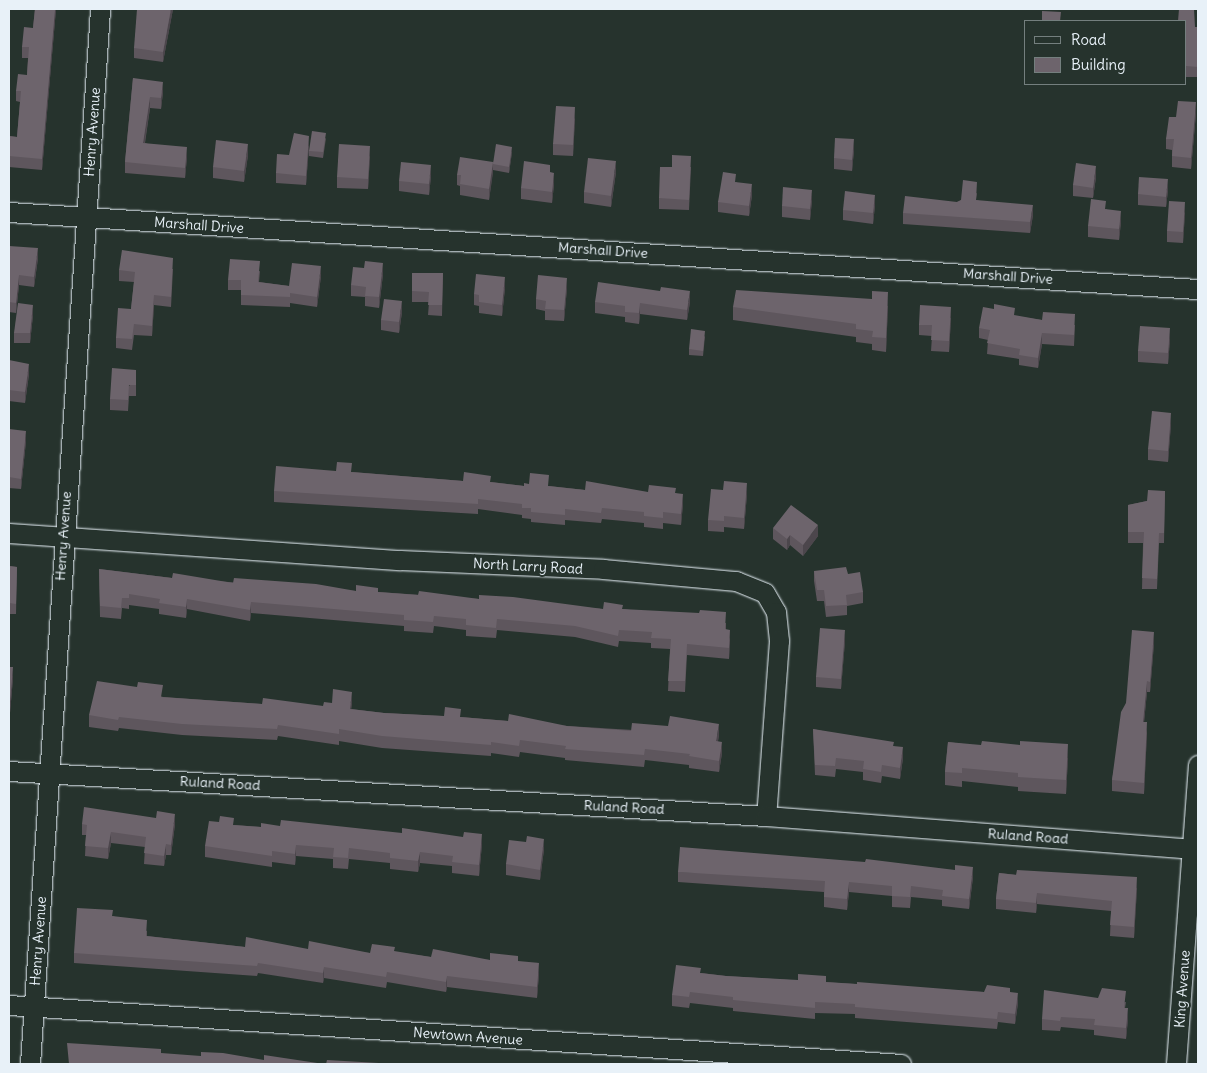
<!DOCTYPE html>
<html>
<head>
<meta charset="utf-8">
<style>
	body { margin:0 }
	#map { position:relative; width:1207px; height:1073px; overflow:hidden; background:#26332d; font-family:Delius,sans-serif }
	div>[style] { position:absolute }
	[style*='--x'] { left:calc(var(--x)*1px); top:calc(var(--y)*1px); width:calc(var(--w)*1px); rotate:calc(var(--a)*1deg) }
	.roads { filter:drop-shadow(0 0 1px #e8f1f8) drop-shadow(0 0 1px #e8f1f8) }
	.minor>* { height:19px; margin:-9.5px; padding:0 9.5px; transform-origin:9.5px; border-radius:9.5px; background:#26332d }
	.wall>* { inset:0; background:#5e565d }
	.shaded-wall>* { inset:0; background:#4c464c }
	.building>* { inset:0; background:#6d646c }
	span { translate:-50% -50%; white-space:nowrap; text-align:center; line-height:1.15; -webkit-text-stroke:4px #26332d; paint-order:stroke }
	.street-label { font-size:14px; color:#e8f1f8 }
	.frame { position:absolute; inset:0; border:10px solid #e8f1f8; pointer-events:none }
	.legend { position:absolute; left:1024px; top:20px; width:162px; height:65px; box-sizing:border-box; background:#26332d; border:1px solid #747f7e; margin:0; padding:6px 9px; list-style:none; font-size:15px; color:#e8f1f8 }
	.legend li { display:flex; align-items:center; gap:10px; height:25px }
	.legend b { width:25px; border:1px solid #747f7e }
</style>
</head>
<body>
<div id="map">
	<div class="roads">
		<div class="minor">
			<i style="--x:9;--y:212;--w:1191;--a:3.71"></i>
			<i style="--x:9;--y:533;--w:392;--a:4"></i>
			<i style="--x:400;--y:560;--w:203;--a:2.5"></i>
			<i style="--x:603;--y:569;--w:134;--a:5.2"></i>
			<i style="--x:736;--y:581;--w:31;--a:22"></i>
			<i style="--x:765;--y:593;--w:22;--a:60"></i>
			<i style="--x:776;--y:612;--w:29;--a:84"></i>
			<i style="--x:779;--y:641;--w:175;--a:94.2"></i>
			<i style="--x:9;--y:771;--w:758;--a:3.4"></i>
			<i style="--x:766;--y:816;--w:433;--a:4.4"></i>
			<i style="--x:9;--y:1005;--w:894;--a:3.78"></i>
			<i style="--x:30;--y:1064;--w:1057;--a:-86.2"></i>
			<i style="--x:1176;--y:1064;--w:300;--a:-85.8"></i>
		</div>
	</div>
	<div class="wall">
		<i style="clip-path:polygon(35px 9px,56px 9px,42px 170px,9px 167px,9px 136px,17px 137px,20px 102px,16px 101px,16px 91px,27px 75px,28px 58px,22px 58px,22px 47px,33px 28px)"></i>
		<i style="clip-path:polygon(173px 9px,163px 62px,134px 58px,134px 48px)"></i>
		<i style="clip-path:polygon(1186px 21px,1195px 27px,1198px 27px,1198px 77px,1186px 77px)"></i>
		<i style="clip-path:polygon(133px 78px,163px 92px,161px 109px,150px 108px,145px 143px,187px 157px,185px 178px,125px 173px,125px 162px)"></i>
		<i style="clip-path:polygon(1196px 113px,1191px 169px,1172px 167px,1172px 150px,1166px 149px,1166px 139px,1176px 117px)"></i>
		<i style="clip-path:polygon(575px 118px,573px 156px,553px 155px,553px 144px)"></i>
		<i style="clip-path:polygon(326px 138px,323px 158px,309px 156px,309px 151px)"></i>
		<i style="clip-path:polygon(309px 146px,306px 185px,276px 183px,276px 173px,289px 155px)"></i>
		<i style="clip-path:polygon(854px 150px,852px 171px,834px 169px,834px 158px)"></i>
		<i style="clip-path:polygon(512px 152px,509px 173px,493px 170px,489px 200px,460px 195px,460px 186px,457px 185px,457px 175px,493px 162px)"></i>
		<i style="clip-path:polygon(248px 155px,244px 182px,213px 178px,213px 167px)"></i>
		<i style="clip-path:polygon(370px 156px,368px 189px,337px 188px,337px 177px)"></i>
		<i style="clip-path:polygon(672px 167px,691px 167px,689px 210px,659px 209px,659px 198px)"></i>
		<i style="clip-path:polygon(616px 172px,611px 207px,584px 203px,584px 192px)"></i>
		<i style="clip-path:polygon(550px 173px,554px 184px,552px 203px,521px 199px,521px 188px)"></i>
		<i style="clip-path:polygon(431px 176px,429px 195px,399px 191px,399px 181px)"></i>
		<i style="clip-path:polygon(1096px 177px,1093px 198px,1073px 196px,1073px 185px)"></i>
		<i style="clip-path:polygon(736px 182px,752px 195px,749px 216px,718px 212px,718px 202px)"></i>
		<i style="clip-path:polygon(1168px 190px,1166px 207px,1138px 205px,1138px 194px)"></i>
		<i style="clip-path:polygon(977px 193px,976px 200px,1033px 215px,1030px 233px,903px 224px,903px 213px,957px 202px)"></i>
		<i style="clip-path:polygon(812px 200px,810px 220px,782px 217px,782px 206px)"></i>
		<i style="clip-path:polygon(875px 205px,873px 224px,843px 220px,843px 210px)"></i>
		<i style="clip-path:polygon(1106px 209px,1121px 222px,1119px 240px,1088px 237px,1088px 226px)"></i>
		<i style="clip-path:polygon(1185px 212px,1183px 243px,1167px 242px,1167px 231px)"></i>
		<i style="clip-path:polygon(9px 246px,38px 258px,34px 287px,19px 285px,16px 313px,9px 312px)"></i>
		<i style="clip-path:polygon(173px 269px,171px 307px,154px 305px,152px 336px,134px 335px,132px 350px,116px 348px,116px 338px,131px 309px,134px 282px,119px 281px,119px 270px)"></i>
		<i style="clip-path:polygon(260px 271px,259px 282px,289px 286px,321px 276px,317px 307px,290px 303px,290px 307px,241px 305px,241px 290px,228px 290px,228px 280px)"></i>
		<i style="clip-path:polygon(412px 273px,443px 273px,442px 316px,428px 315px,429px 302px,412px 302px)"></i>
		<i style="clip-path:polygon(383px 274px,379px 308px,365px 306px,365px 297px,351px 296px,351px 285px)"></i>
		<i style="clip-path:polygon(505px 288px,502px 316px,479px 313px,479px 306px,474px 305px,474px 294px)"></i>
		<i style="clip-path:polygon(567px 288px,564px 321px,545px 320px,545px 311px,536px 309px,536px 299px)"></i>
		<i style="clip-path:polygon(595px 302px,690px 302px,687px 320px,640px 314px,639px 324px,625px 322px,625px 317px,595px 313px)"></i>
		<i style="clip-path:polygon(888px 306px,886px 352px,872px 350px,872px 344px,856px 342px,856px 337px,733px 320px,733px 307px)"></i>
		<i style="clip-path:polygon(402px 312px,399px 333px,381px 330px,381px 320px)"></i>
		<i style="clip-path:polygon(33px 315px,30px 343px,14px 343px,14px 333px)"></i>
		<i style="clip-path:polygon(1015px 316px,1042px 320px,1075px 325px,1074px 346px,1042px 344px,1038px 368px,1019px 365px,1019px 359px,987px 354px,988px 340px,979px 338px,979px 328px)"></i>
		<i style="clip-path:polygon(951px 318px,949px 352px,931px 351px,932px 336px,919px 335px,919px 325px)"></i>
		<i style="clip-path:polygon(705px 336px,703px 356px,689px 355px,689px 349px)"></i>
		<i style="clip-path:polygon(1170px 339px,1168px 364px,1138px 362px,1138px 351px)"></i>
		<i style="clip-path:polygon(9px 360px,29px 374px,25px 403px,9px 401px)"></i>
		<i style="clip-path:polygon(136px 381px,136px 396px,129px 396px,128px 411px,110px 410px,110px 399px)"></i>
		<i style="clip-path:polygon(1171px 424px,1168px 462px,1148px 460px,1148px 449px)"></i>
		<i style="clip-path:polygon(9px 429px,26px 441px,21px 489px,9px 488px)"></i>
		<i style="clip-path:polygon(352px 472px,463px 481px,491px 482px,524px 486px,549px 486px,585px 490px,676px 493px,683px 504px,681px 525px,663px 523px,663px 529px,644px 527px,644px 523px,602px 519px,601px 523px,565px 520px,565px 525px,531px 522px,531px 519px,522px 518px,522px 515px,478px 509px,478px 514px,274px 502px,274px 491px)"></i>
		<i style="clip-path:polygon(1165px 491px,1164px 543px,1159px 543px,1157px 589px,1142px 589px,1143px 543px,1128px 543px,1128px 505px,1147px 501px)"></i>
		<i style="clip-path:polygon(747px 494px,744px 529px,724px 527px,724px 532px,708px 531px,708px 520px)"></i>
		<i style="clip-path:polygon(773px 528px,818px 536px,803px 556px,790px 545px,787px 550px,773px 539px)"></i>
		<i style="clip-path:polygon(9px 566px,17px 567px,16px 614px,9px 614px)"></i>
		<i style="clip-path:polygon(99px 569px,172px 578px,356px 591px,378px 592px,479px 599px,603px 609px,623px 609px,726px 623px,726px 629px,730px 640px,729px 659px,687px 655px,685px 692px,668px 691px,670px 649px,651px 648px,651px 643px,619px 641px,618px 647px,575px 637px,497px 630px,496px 638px,466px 636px,466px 630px,434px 626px,433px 633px,404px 631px,404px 626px,251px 613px,250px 621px,187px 609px,186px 618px,159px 614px,159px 609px,129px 605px,129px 609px,122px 608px,121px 619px,100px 617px)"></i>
		<i style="clip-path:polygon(814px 571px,848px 574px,863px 592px,863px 603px,847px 606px,847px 615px,826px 617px,824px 601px,817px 601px,814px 581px)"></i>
		<i style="clip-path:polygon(845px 641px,841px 689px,816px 687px,816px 677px)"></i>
		<i style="clip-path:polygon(1154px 643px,1150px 692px,1147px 692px,1144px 722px,1147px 733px,1144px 794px,1112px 791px,1112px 780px,1126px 703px)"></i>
		<i style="clip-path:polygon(9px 667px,13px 678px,10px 713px,9px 713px)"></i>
		<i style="clip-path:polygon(137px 687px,163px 697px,262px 704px,323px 706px,332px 703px,352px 703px,351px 709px,384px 713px,461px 717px,567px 726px,719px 735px,718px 741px,722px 753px,719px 772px,689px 768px,689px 765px,645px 760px,644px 767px,565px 760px,565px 758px,520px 752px,519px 757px,491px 753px,491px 756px,382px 748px,339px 741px,339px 745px,278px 736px,277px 740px,182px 735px,119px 728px,118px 731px,89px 727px,89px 715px)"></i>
		<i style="clip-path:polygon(813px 729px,894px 746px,903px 758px,900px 779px,882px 776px,881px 783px,863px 780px,863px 772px,836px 769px,835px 777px,815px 775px)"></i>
		<i style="clip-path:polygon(948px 742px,1068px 758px,1066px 794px,1018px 791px,1018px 787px,962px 781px,962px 787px,945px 785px,945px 772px)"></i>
		<i style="clip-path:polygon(82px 824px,175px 824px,171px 855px,166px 855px,164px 866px,144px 864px,145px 847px,111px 843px,108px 859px,85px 856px,86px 835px,82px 835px)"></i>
		<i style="clip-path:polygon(234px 825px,261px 827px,280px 826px,482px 844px,479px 876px,452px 873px,452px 866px,420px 863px,418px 872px,390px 869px,390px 863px,349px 859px,348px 869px,333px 868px,333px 859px,296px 856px,295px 865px,272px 862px,272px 867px,205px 857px,205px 846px)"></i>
		<i style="clip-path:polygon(526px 842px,544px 849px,540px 880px,506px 875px,506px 864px)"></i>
		<i style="clip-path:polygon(678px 872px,973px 877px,969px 909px,942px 906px,942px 900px,911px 897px,910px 908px,892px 907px,892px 896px,849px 892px,847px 910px,824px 907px,824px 892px,678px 882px)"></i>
		<i style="clip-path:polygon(999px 873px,1137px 888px,1134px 938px,1110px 936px,1111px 911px,1037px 904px,1036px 913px,996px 909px,996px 899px)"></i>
		<i style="clip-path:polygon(113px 916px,147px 931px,147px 936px,245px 947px,308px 949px,370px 953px,395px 952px,431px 957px,490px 960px,518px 961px,539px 974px,537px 998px,447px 987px,446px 992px,387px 982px,386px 988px,324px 978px,323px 983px,258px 973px,257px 976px,74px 963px,74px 953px)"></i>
		<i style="clip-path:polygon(701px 973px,726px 976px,984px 992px,1010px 992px,1018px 1003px,1015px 1024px,998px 1022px,997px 1029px,855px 1018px,855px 1014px,815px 1013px,815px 1019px,733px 1011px,733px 1008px,690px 1003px,689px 1008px,672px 1006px,672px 995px)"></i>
		<i style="clip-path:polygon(1126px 1002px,1125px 1008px,1128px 1019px,1126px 1039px,1094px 1035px,1094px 1030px,1061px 1027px,1060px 1031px,1042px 1030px,1042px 1019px)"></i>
	</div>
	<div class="shaded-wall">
		<i style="clip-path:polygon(55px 9px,56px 9px,42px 170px,42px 159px)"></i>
		<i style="clip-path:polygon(171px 9px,173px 9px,163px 62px,163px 52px)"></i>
		<i style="clip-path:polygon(163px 82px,163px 92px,161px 109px,161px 98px)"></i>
		<i style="clip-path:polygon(150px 97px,150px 108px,143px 153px,143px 143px)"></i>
		<i style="clip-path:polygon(1196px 102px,1196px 113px,1191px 169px,1191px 158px)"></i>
		<i style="clip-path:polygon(575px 107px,575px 118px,573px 156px,573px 145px)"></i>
		<i style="clip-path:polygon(309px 136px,309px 146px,306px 185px,306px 176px)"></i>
		<i style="clip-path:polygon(854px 139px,854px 150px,852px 171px,852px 160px)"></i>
		<i style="clip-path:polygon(248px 144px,248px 155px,244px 182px,244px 171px)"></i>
		<i style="clip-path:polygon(370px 146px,370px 156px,368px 189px,368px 179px)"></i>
		<i style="clip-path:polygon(187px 147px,187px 157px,185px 178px,185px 168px)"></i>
		<i style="clip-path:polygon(512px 147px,512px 152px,509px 173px,509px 167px)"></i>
		<i style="clip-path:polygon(616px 161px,616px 172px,611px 207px,611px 196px)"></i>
		<i style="clip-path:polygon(493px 162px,493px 173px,489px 200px,489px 189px)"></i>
		<i style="clip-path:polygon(431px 165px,431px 176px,429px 195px,429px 184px)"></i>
		<i style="clip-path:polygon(1096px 166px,1096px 177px,1093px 198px,1093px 188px)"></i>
		<i style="clip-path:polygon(554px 173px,554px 184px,552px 203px,552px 192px)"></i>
		<i style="clip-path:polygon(1168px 179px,1168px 190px,1166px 207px,1166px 197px)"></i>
		<i style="clip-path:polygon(752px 184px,752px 195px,749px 216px,749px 206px)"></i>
		<i style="clip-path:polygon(812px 190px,812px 200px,810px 220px,810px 209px)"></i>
		<i style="clip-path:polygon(875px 195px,875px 205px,873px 224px,873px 213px)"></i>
		<i style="clip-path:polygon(1185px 202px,1185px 212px,1183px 243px,1183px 232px)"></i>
		<i style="clip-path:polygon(1033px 205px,1033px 215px,1030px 233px,1030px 222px)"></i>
		<i style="clip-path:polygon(1121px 211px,1121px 222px,1119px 240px,1119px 229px)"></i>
		<i style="clip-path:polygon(38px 248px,38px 258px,34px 287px,34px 277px)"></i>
		<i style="clip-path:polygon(383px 263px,383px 274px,379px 308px,379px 297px)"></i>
		<i style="clip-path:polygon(321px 266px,321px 276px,317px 307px,317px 297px)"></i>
		<i style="clip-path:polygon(19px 275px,19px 285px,16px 313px,16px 303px)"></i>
		<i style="clip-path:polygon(505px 277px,505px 288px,502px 316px,502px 305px)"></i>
		<i style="clip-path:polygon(567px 278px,567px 288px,564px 321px,564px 310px)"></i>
		<i style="clip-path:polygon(690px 291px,690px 302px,687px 320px,687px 310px)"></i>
		<i style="clip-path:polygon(888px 292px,888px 306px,886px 352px,886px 338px)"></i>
		<i style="clip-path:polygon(154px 295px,154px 305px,152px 336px,152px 326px)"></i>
		<i style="clip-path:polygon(402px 301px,402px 312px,399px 333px,399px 322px)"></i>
		<i style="clip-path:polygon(640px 303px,640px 314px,639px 324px,639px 313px)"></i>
		<i style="clip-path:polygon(33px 305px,33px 315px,30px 343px,30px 333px)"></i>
		<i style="clip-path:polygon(951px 307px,951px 318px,949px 352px,949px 341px)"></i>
		<i style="clip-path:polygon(1170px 328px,1170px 339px,1168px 364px,1168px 353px)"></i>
		<i style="clip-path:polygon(1042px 333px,1042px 344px,1038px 368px,1038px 358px)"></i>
		<i style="clip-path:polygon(29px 364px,29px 374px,25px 403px,25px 392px)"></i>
		<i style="clip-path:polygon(1171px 413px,1171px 424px,1168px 462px,1168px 451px)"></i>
		<i style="clip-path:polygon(26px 431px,26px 441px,21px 489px,21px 479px)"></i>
		<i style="clip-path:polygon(747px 483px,747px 494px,744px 529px,744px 518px)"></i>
		<i style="clip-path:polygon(683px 494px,683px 504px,681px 525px,681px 514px)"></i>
		<i style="clip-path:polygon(818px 525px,818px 536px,803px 556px,803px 545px)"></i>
		<i style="clip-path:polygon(790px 535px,790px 545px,787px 550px,787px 539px)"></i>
		<i style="clip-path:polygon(187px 599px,187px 609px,186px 618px,186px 607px)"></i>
		<i style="clip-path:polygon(251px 602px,251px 613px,250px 621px,250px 610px)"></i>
		<i style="clip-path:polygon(730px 630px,730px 640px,729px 659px,729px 648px)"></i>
		<i style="clip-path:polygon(845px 630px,845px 641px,841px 689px,841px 679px)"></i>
		<i style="clip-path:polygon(1154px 632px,1154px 643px,1150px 692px,1150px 682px)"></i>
		<i style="clip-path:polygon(13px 667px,13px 678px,10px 713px,10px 702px)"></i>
		<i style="clip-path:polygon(1147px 681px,1147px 692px,1143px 732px,1143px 722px)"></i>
		<i style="clip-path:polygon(352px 692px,352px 703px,350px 720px,350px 709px)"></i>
		<i style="clip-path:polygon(1147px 722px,1147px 733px,1144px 794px,1144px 783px)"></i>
		<i style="clip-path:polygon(719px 724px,719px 735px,716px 753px,716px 741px)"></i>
		<i style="clip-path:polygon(722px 742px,722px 753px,719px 772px,719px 761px)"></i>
		<i style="clip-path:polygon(1068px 744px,1068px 758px,1066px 794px,1066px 780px)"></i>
		<i style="clip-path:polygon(903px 747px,903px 758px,900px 779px,900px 768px)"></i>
		<i style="clip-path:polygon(175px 814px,175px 824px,171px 855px,171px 845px)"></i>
		<i style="clip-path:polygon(111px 832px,111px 843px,108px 859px,108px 848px)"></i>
		<i style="clip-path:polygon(482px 834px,482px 844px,479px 876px,479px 865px)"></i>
		<i style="clip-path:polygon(544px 839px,544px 849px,540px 880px,540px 870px)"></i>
		<i style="clip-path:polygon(166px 844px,166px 855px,164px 866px,164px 856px)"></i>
		<i style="clip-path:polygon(296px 845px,296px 856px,295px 865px,295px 854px)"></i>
		<i style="clip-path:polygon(420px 852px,420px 863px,418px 872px,418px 861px)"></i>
		<i style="clip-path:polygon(973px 867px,973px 877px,969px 909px,969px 899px)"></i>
		<i style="clip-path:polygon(1137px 877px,1137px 888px,1134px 938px,1134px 927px)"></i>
		<i style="clip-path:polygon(849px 882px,849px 892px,847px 910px,847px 899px)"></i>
		<i style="clip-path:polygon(1037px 893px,1037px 904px,1036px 913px,1036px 903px)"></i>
		<i style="clip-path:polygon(539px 963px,539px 974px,537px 998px,537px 987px)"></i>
		<i style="clip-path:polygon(324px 967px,324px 978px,323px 983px,323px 973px)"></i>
		<i style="clip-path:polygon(447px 976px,447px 987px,446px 992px,446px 982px)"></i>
		<i style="clip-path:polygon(1018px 993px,1018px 1003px,1015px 1024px,1015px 1014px)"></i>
		<i style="clip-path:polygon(1128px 1008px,1128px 1019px,1126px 1039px,1126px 1028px)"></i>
	</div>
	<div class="building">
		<i style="clip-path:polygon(35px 9px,55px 9px,42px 159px,9px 156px,9px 136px,17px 137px,21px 91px,16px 91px,18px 74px,27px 75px,29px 47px,22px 47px,24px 27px,33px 28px)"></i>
		<i style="clip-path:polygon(137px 9px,171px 9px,163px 52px,134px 48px)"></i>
		<i style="clip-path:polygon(1179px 9px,1194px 9px,1195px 27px,1198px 27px,1198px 67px,1186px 66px,1186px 21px,1178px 21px)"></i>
		<i style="clip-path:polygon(1042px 11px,1061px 12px,1060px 21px,1042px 21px)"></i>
		<i style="clip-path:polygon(133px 78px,163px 82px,161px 98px,150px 97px,143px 143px,187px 147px,185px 168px,125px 162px)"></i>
		<i style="clip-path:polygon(1178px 101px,1196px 102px,1191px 158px,1172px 156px,1174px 139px,1166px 139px,1169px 117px,1176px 117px)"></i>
		<i style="clip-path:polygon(556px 106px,575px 107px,573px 145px,553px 144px)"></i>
		<i style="clip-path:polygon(312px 131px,326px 133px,323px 152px,309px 151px)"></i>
		<i style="clip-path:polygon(294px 133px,309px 136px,306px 176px,276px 173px,277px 154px,289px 155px)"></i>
		<i style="clip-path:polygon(835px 138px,854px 139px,852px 160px,834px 158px)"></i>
		<i style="clip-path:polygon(216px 140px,248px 144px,244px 171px,213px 167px)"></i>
		<i style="clip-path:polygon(339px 144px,370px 146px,368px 179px,337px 177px)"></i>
		<i style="clip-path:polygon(496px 144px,512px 147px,509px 167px,493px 164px)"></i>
		<i style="clip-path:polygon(672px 155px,691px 156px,689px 200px,659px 198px,660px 167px,672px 167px)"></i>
		<i style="clip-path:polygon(460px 157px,493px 162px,489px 189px,460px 184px,461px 175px,457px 175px)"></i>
		<i style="clip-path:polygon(588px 158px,616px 161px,611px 196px,584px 192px)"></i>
		<i style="clip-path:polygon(524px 161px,550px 165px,550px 172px,554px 173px,552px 192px,521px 188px)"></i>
		<i style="clip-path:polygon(401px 162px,431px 165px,429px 184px,399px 181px)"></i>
		<i style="clip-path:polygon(1076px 163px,1096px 166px,1093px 188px,1073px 185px)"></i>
		<i style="clip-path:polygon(723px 172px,736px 174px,735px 182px,752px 184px,749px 206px,718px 202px)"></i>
		<i style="clip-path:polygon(1139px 177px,1168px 179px,1166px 197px,1138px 194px)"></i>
		<i style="clip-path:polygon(963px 180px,977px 182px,976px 200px,1033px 205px,1030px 222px,903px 213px,905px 196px,957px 202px,961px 200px)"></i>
		<i style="clip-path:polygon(783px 187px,812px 190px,810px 209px,782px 206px)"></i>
		<i style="clip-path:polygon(845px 191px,875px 195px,873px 213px,843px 210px)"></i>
		<i style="clip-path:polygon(1091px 199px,1106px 201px,1105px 209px,1121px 211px,1119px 229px,1088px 226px)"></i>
		<i style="clip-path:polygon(1169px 201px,1185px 202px,1183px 232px,1167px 231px)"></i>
		<i style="clip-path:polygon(9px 246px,38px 248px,34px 277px,19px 275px,16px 303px,9px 302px)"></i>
		<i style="clip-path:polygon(122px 250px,173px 258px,171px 297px,154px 295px,152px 326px,134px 324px,132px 339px,116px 338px,118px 308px,131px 309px,135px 272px,119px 270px)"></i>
		<i style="clip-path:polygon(230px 259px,260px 261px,258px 282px,289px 286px,292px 263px,321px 266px,317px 297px,290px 293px,290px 297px,241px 295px,241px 280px,228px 280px)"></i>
		<i style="clip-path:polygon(365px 261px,383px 263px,379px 297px,365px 296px,366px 287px,351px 285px,353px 267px,364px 268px)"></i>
		<i style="clip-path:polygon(412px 273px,443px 273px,442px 305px,428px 305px,429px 292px,412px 291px)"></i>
		<i style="clip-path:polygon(476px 274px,505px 277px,502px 305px,479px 302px,479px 295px,474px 294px)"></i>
		<i style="clip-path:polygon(538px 275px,567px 278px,564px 310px,545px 309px,546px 301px,536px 299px)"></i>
		<i style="clip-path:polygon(598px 282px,660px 291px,661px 287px,690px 291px,687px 310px,640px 303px,639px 313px,625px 312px,625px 306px,595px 302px)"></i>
		<i style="clip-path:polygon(736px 290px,872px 299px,872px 291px,888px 292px,886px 338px,872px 337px,873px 331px,856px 329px,856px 324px,733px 307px)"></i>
		<i style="clip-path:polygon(384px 299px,402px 301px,399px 322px,381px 320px)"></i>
		<i style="clip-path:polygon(18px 303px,33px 305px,30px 333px,14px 333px)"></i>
		<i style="clip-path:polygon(994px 304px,1015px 308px,1014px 315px,1042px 320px,1043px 312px,1075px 314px,1074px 335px,1042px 333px,1038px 358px,1019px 355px,1020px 349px,987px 343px,990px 330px,979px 328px,983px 307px,994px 309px)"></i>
		<i style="clip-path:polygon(920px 305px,951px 307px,949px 341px,931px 340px,932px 325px,919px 325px)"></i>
		<i style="clip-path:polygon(1140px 326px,1170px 328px,1168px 353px,1138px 351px)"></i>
		<i style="clip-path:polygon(691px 329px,705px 331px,703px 351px,689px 349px)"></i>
		<i style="clip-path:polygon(9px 360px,29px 364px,25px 392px,9px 390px)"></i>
		<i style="clip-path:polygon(112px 368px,136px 370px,136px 385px,129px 385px,128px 400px,110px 399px)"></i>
		<i style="clip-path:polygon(1152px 411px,1171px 413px,1168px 451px,1148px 449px)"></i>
		<i style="clip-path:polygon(9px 429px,26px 431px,21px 479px,9px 477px)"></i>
		<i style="clip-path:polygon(337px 462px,352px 463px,351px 472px,463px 481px,464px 472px,491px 476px,490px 482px,524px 486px,524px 483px,529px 484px,530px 473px,549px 475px,548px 486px,585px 490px,586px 481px,648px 492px,649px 485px,676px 488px,675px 493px,683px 494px,681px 514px,663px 512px,663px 518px,644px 516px,644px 512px,602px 508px,601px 513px,565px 509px,565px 515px,531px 512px,531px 508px,522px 508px,522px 504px,478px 499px,478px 504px,274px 491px,276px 466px,336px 471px)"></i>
		<i style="clip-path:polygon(724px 481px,747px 483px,744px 518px,724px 516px,724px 521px,708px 520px,711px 489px,723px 490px)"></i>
		<i style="clip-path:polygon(1148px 490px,1165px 491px,1164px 533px,1159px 533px,1157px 579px,1142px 578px,1144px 532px,1128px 532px,1128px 505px,1147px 501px)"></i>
		<i style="clip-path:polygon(791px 505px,818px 525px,803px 545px,790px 535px,787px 539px,773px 528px)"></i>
		<i style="clip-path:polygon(9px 566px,17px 567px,16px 604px,9px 603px)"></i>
		<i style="clip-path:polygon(846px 567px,848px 574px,860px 572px,863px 592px,846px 595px,847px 605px,826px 606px,824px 590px,817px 590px,814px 571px)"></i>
		<i style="clip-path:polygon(99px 569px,172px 578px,173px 573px,233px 583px,234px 578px,316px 584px,356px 591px,356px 585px,378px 588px,378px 592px,418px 595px,419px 591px,479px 599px,479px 595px,513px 597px,603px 609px,604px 602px,623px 605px,622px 609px,699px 613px,700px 610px,726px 612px,725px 629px,730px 630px,729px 648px,687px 644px,685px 681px,668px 681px,671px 639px,651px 638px,652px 632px,619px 630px,618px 636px,575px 626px,497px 619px,496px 628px,466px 625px,466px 619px,434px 616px,433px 622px,404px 620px,404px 615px,251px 602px,250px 610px,187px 599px,186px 607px,159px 603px,160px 599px,129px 594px,129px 598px,122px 598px,121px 608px,100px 606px)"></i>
		<i style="clip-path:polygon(820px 628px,845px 630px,841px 679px,816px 677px)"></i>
		<i style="clip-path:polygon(1132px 630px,1154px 632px,1150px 682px,1147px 681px,1143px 722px,1147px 722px,1144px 783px,1112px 780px,1121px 712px,1126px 703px)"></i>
		<i style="clip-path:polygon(9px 667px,13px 667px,10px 702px,9px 702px)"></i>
		<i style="clip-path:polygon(97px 681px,137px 687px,138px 682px,163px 685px,161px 697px,262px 704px,263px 698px,323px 706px,324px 702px,332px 703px,333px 689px,352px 692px,350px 709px,384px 713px,444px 716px,445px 707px,461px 709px,460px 717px,508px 721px,509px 714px,567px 726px,631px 731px,632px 723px,668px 726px,670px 716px,719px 724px,716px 741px,722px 742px,719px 761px,689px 756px,690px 754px,645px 749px,644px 755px,565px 749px,566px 746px,520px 740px,519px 746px,491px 742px,491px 745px,382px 736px,339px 729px,339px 734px,278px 725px,277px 729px,182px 724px,119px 717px,118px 720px,89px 715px)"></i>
		<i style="clip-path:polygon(813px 729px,894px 742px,893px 746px,903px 747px,900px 768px,882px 765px,881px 772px,863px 769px,864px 761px,836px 758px,835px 766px,815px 765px)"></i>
		<i style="clip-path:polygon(982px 741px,1020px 745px,1020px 741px,1068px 744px,1066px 780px,1018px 777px,1018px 773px,962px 768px,962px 773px,945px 772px,948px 742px,981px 745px)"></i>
		<i style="clip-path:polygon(84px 807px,156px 818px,157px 811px,175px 814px,171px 845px,166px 844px,164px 856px,144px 853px,146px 837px,111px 832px,108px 848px,85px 846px,87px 825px,82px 824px)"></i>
		<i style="clip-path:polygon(220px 816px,234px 818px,233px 825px,261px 827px,261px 823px,280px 826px,281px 820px,402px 833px,402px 828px,463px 837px,464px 832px,482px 834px,479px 865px,452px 862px,453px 856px,420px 852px,418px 861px,390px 858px,390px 853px,349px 848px,348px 858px,333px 857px,334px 848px,296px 845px,295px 854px,272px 851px,272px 856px,205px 846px,209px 821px,219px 822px)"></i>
		<i style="clip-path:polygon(527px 836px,544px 839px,540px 870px,506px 864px,509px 840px,526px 842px)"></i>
		<i style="clip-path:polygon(680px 847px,865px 862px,866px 859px,955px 870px,955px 865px,973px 867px,969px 899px,942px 896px,943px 890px,911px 886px,910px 897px,892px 896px,892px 886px,849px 882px,847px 899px,824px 897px,825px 881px,678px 872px)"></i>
		<i style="clip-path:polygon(1017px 870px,1137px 877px,1134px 927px,1110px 925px,1112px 901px,1037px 893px,1036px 903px,996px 899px,999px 873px,1016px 875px)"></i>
		<i style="clip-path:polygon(77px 908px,113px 910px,112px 916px,147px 920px,146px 936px,245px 947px,246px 937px,308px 949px,309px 941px,370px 953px,372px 944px,395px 947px,394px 951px,431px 957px,433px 949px,490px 960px,490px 953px,518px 956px,518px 961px,539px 963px,537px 987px,447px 976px,446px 982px,387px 972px,386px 977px,324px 967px,323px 973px,258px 963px,257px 966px,74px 953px)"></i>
		<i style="clip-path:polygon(676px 965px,701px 968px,700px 973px,726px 976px,798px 980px,798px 974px,826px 976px,826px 982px,857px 984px,857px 982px,984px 992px,987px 985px,1010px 988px,1010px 992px,1018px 993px,1015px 1014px,998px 1012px,997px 1019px,855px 1007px,855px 1004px,815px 1002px,815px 1008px,733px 1000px,733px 997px,690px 992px,689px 997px,672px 995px)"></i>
		<i style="clip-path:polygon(1102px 988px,1126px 991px,1124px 1008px,1128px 1008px,1126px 1028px,1094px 1025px,1095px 1019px,1061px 1017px,1060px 1021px,1042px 1019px,1044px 990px,1098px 998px)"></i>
		<i style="clip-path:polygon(67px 1043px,161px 1049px,161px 1053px,201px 1056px,201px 1052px,223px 1053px,264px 1060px,264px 1055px,324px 1064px,69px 1064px)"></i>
		<i style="clip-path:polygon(327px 1060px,396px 1064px,326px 1064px)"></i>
	</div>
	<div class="street-label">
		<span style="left:92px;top:132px;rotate:-86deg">Henry Avenue</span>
		<span style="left:199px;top:225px;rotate:4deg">Marshall Drive</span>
		<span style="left:603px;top:250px;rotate:4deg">Marshall Drive</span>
		<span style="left:1008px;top:276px;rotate:4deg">Marshall Drive</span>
		<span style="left:63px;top:536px;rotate:-86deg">Henry Avenue</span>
		<span style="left:528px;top:566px;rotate:3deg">North Larry Road</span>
		<span style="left:220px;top:783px;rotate:3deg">Ruland Road</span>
		<span style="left:624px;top:807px;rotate:3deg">Ruland Road</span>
		<span style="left:1028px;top:836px;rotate:4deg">Ruland Road</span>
		<span style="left:38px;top:941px;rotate:-86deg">Henry Avenue</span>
		<span style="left:1182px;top:989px;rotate:-86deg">King Avenue</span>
		<span style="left:468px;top:1036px;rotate:4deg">Newtown Avenue</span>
	</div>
	<div class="frame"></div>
	<ul class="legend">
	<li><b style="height:6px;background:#26332d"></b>Road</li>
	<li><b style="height:14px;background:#6d646c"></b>Building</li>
	</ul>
</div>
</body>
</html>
